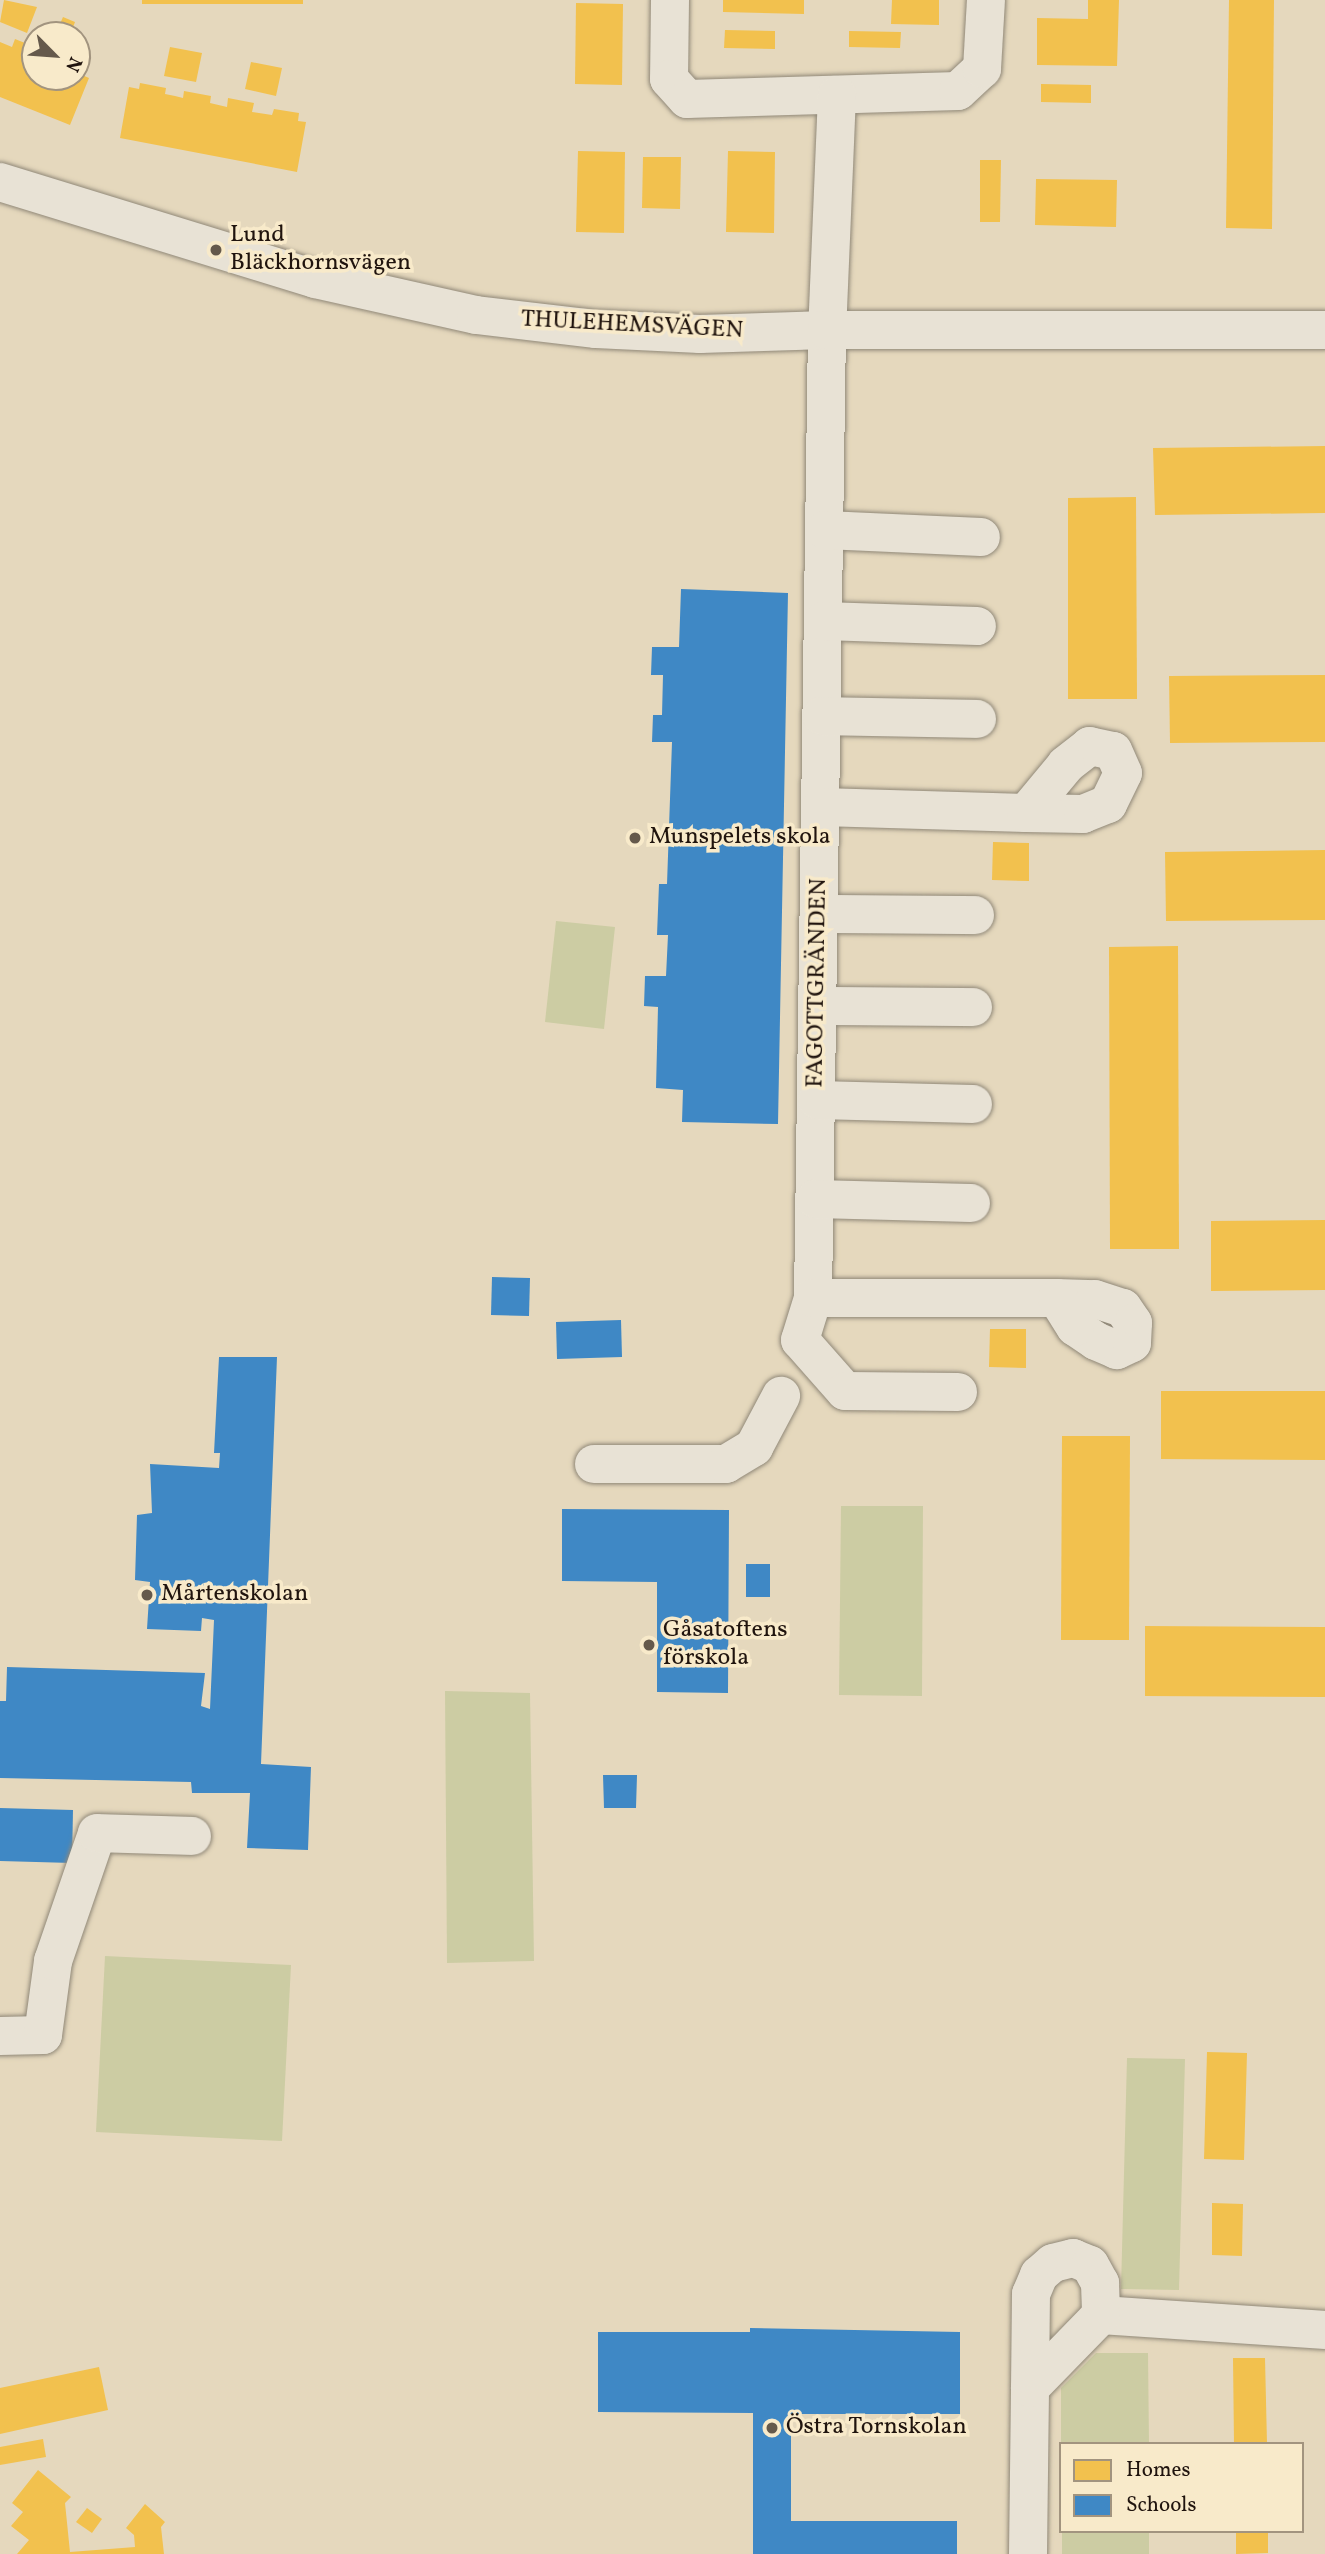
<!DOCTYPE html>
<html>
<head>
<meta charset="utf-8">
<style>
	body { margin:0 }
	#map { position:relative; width:1325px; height:2554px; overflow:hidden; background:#e5d8bd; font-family:Vollkorn,serif }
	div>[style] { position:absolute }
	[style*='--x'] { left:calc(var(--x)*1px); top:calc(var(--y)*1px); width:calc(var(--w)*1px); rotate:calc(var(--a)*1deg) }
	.green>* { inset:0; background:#cccca3 }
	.homes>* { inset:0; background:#f2c14e }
	.schools>* { inset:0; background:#3f88c5 }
	.roads { filter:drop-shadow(0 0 2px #908878) drop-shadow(0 0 2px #908878) }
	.minor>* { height:38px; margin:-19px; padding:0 19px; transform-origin:19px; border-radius:19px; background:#e8e2d5 }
	.dots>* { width:19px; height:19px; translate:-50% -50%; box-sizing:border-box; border:4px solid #f8eaca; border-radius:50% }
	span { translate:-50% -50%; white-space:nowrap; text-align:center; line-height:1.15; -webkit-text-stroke:7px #f8eaca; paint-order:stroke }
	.poi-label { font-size:24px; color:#20140e }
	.left { translate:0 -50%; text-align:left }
	.street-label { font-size:24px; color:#20140e }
	.legend { position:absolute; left:1059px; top:2442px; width:245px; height:91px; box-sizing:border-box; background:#f8eaca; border:2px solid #a2947f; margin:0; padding:9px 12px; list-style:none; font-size:21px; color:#20140e }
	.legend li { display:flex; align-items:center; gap:14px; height:35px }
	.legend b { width:35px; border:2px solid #a2947f }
	.north { position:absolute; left:21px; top:21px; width:70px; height:70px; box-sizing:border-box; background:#f8eaca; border:2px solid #a2947f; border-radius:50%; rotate:115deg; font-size:19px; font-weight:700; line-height:28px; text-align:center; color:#20140e }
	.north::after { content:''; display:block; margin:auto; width:24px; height:32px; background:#65594b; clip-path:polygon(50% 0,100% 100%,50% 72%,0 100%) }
</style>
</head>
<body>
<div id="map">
	<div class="green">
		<i style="clip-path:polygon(556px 921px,615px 927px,604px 1029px,545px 1022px)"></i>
		<i style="clip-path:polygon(841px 1506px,923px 1506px,922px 1696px,839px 1695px)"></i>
		<i style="clip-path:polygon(445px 1691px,530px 1693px,534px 1961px,447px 1963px)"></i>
		<i style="clip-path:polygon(105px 1956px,291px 1965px,282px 2141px,96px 2132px)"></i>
		<i style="clip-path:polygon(1127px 2058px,1185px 2059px,1179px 2290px,1121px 2289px)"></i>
		<i style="clip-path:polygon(1096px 2353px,1148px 2353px,1149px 2444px,1061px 2444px,1061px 2388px)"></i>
		<i style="clip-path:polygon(1062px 2531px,1149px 2531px,1149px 2554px,1062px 2554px)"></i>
	</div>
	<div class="homes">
		<i style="clip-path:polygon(4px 0,37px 7px,27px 33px,0 22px)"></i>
		<i style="clip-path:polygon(142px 0,303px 0,303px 4px,142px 4px)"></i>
		<i style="clip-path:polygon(723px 0,804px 0,804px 14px,723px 12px)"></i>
		<i style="clip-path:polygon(892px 0,939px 0,939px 25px,891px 24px)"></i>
		<i style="clip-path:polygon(1088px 0,1119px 0,1117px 66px,1037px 65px,1037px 18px,1088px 19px)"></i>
		<i style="clip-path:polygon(1229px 0,1274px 0,1272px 229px,1226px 228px)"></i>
		<i style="clip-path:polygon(576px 3px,623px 4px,622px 85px,575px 84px)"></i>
		<i style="clip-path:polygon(63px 17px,75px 22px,70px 35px,55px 35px)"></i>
		<i style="clip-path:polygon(725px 30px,775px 31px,775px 49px,724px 48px)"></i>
		<i style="clip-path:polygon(849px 31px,901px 32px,900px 48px,849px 47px)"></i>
		<i style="clip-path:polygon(15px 39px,35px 47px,35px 77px,77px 77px,77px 65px,85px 68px,82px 75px,89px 78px,70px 125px,0 97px,0 42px,12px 47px)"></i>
		<i style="clip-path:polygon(170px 47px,202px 53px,196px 82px,164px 76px)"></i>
		<i style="clip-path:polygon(251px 62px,282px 68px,276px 96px,245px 89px)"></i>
		<i style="clip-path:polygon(140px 83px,166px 88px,165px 94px,175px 96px,183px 98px,184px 91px,211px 96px,210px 103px,227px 107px,228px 98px,254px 103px,252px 112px,272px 115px,274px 109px,299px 113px,298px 121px,306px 122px,297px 172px,120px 138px,129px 87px,139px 89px)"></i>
		<i style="clip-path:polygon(1041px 84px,1091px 85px,1091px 103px,1041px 102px)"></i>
		<i style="clip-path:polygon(578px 151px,625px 152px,624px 233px,576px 232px)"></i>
		<i style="clip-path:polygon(728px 151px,775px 152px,774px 233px,726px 232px)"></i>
		<i style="clip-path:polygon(643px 157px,681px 157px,680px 209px,642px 208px)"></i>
		<i style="clip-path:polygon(980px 160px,1001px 160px,1000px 222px,980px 222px)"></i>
		<i style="clip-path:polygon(1036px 179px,1117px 180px,1116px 227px,1035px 225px)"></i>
		<i style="clip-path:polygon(1325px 446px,1325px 513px,1155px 515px,1153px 448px)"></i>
		<i style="clip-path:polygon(1136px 497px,1137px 699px,1068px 699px,1068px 498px)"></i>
		<i style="clip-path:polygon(1325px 675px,1325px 742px,1170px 743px,1169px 676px)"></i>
		<i style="clip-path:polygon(993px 842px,1029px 843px,1029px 881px,992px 880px)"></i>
		<i style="clip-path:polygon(1325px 850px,1325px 920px,1166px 921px,1165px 852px)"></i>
		<i style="clip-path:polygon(1178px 946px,1179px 1249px,1110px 1249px,1109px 947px)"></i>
		<i style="clip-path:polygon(1325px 1220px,1325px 1290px,1211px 1291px,1211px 1221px)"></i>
		<i style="clip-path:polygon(990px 1329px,1026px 1329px,1026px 1368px,989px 1367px)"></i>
		<i style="clip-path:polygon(1161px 1391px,1325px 1391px,1325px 1460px,1161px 1459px)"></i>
		<i style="clip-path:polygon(1062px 1436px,1130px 1436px,1129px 1640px,1061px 1640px)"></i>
		<i style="clip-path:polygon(1145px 1626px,1325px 1627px,1325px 1697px,1145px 1696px)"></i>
		<i style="clip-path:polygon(1207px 2052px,1247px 2053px,1244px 2160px,1204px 2159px)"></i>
		<i style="clip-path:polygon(1212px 2203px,1243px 2204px,1242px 2256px,1212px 2255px)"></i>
		<i style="clip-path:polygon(1233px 2358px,1265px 2358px,1267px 2444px,1234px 2444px)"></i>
		<i style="clip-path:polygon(99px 2367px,108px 2410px,0 2434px,0 2388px)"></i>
		<i style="clip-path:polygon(43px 2439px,46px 2457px,0 2465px,0 2447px)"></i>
		<i style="clip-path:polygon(38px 2470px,71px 2497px,65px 2503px,70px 2552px,135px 2547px,134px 2535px,126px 2528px,145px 2504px,165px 2522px,161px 2527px,164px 2554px,17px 2554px,29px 2540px,11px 2526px,23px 2512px,12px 2503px)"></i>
		<i style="clip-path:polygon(87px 2508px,102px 2519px,92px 2533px,76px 2522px)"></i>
		<i style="clip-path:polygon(1236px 2531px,1268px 2531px,1268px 2553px,1236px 2554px)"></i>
	</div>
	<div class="schools">
		<i style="clip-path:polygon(681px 589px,788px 593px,778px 1124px,682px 1122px,683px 1090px,656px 1088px,658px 1007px,644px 1006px,645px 976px,666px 976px,668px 935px,657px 935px,659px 884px,667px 884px,672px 742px,652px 742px,653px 715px,662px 715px,663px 675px,651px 675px,652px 647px,679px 647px)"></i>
		<i style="clip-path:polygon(492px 1277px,530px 1278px,529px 1316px,491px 1315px)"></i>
		<i style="clip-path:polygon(621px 1320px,622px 1357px,557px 1359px,556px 1322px)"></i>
		<i style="clip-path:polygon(219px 1357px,277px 1357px,261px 1764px,311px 1767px,308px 1850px,247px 1848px,250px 1793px,192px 1793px,191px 1782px,0 1778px,0 1701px,6px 1701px,7px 1667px,205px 1673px,201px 1706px,210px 1709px,214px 1620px,202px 1618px,201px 1631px,147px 1629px,150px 1582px,135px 1580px,137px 1515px,152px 1513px,150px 1464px,219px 1468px,220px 1453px,214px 1453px)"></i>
		<i style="clip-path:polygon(562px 1509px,729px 1510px,728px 1693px,657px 1692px,657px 1582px,562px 1581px)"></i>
		<i style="clip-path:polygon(746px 1564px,770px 1564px,770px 1597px,746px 1597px)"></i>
		<i style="clip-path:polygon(603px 1775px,637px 1775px,636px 1808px,604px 1808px)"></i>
		<i style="clip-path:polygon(0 1808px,73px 1810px,72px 1863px,0 1861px)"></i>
		<i style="clip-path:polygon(750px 2328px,960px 2332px,960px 2414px,791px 2414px,791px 2521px,957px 2521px,957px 2554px,753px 2554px,753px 2413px,598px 2412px,598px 2332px,750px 2332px)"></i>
	</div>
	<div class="roads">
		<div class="minor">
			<i style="--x:670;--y:0;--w:79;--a:90.7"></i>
			<i style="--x:669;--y:79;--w:27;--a:48"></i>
			<i style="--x:687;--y:99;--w:271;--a:-1.7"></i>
			<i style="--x:958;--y:91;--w:33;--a:-43"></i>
			<i style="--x:982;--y:69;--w:69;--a:-86.7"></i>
			<i style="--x:837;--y:95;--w:235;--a:92.4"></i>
			<i style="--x:827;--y:330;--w:968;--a:90.83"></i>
			<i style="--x:813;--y:1298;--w:44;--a:107.2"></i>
			<i style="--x:800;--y:1340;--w:68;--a:48.6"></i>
			<i style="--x:845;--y:1391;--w:113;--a:0.5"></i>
			<i style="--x:0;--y:182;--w:330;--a:17.1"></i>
			<i style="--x:315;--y:279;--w:165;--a:12.6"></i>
			<i style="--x:476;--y:315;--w:121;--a:6.7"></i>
			<i style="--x:596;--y:329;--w:104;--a:2.8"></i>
			<i style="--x:700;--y:334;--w:127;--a:-1.8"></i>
			<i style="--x:827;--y:330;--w:498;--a:0"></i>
			<i style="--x:825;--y:530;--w:156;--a:2.6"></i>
			<i style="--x:823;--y:621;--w:154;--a:1.9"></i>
			<i style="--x:822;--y:716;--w:155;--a:1.1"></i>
			<i style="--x:821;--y:807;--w:205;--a:1.7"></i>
			<i style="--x:1026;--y:813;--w:57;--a:1"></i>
			<i style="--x:1083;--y:814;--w:27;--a:-22"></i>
			<i style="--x:1108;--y:804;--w:34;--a:-64"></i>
			<i style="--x:1123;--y:773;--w:24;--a:-114"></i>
			<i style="--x:1113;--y:751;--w:24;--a:-168"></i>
			<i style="--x:1090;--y:746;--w:31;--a:142"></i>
			<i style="--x:1066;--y:765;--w:62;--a:129.8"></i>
			<i style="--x:819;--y:914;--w:156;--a:0.4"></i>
			<i style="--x:818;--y:1006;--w:155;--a:0.4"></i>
			<i style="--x:817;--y:1100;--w:156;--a:1.5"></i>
			<i style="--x:815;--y:1199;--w:156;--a:1.5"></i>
			<i style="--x:813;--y:1298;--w:244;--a:0"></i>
			<i style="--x:1057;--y:1298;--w:38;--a:2"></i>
			<i style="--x:1095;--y:1299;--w:29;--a:18"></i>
			<i style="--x:1123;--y:1308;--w:18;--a:56"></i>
			<i style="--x:1133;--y:1323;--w:20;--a:93"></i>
			<i style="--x:1132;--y:1343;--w:17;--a:155"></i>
			<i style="--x:1117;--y:1350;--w:23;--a:-157"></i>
			<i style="--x:1096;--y:1341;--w:25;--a:-146"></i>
			<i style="--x:1075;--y:1327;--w:34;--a:-122"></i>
			<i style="--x:594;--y:1464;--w:132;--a:0"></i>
			<i style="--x:726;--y:1464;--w:33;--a:-31"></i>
			<i style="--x:754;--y:1447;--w:58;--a:-62.1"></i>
			<i style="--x:0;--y:2036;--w:43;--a:-1.3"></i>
			<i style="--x:43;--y:2035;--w:75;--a:-82.3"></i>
			<i style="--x:53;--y:1961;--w:135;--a:-71"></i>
			<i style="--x:97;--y:1833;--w:95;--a:1.8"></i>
			<i style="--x:1101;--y:2315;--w:225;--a:3.8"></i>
			<i style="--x:1028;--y:2554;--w:166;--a:-89.3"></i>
			<i style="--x:1030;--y:2388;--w:94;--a:-89.4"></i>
			<i style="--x:1031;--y:2294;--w:21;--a:-67"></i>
			<i style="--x:1039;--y:2275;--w:18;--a:-41"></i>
			<i style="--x:1053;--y:2263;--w:21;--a:-14"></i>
			<i style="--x:1073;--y:2258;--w:18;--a:22"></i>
			<i style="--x:1090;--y:2265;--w:21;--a:61"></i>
			<i style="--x:1100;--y:2283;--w:32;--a:88"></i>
			<i style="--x:1101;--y:2315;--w:102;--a:134.2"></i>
		</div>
	</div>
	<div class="dots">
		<i style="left:216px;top:250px;background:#65594b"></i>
		<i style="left:635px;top:838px;background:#65594b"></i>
		<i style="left:147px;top:1595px;background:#65594b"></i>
		<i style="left:649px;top:1645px;background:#65594b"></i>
		<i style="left:772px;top:2428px;background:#65594b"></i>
	</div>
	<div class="poi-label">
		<span class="left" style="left:230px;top:250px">Lund<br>Bläckhornsvägen</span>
		<span class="left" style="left:649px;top:838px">Munspelets skola</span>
		<span class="left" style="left:161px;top:1595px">Mårtenskolan</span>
		<span class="left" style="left:663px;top:1645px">Gåsatoftens<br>förskola</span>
		<span class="left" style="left:786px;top:2428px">Östra Tornskolan</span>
	</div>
	<div class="street-label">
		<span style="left:632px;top:326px;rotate:3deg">THULEHEMSVÄGEN</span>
		<span style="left:818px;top:983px;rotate:-89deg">FAGOTTGRÄNDEN</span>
	</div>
	<ul class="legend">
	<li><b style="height:19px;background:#f2c14e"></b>Homes</li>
	<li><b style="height:19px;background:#3f88c5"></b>Schools</li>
	</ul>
	<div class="north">N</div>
</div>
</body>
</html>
